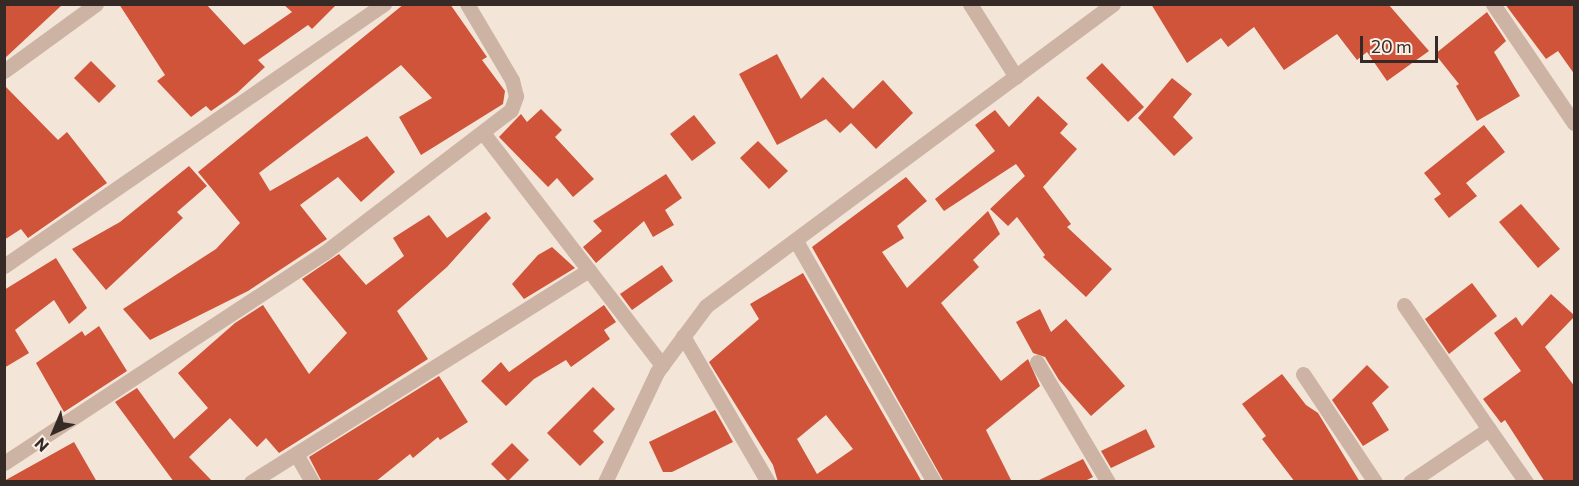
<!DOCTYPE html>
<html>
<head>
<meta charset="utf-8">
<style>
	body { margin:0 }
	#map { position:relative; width:1579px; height:486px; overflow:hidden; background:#f3e5d8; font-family:Commissioner,sans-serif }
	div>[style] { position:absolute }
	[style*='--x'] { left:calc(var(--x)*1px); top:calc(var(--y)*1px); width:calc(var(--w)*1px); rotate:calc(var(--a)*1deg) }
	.building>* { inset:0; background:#cf543a }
	.street>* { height:15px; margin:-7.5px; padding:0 7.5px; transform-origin:7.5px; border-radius:7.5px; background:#ccb3a3 }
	span { translate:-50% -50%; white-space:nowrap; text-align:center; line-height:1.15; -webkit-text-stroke:5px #faefe5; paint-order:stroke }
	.frame { position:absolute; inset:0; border:6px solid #362a26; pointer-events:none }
	.north { position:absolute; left:24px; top:402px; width:60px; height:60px; -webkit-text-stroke:4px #faefe5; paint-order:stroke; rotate:224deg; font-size:16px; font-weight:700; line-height:24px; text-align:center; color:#362a26 }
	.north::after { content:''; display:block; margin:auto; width:21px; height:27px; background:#362a26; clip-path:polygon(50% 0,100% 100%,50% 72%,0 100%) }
	.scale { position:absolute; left:1360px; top:36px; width:78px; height:27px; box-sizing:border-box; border:3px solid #362a26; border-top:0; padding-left:8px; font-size:18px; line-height:21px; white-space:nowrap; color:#362a26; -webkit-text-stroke:4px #faefe5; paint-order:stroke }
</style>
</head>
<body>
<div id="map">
	<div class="building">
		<i style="clip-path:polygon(4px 4px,63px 4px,4px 59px)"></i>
		<i style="clip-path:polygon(119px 4px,206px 4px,244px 45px,292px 12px,283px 4px,337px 4px,312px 29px,308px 25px,258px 60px,265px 67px,237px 93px,211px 111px,206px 106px,191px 117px,157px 81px,165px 75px)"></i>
		<i style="clip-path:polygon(404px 4px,450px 4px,487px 57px,482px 60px,505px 91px,503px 104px,421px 155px,399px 117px,432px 98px,401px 65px,259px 173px,270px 191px,367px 136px,395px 172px,361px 202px,338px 177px,300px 205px,327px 239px,248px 291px,150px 340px,123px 309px,216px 249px,240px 223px,198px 172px)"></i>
		<i style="clip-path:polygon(1151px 4px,1388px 4px,1429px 51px,1387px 81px,1367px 52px,1357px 60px,1337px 34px,1284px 70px,1254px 27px,1228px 47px,1221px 38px,1187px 63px)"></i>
		<i style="clip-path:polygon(1505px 4px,1575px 4px,1575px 75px,1558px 51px,1546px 59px)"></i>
		<i style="clip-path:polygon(1487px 12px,1506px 41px,1494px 52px,1520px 96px,1477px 121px,1456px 86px,1459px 84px,1435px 54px)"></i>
		<i style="clip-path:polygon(777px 54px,801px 99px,823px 77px,853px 109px,883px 80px,913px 113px,876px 149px,851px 123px,840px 133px,826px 119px,777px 145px,739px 74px)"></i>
		<i style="clip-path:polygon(91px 61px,116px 86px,99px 103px,74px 78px)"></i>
		<i style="clip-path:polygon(1102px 63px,1144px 107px,1128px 122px,1086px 78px)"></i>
		<i style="clip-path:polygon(1172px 78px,1192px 94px,1173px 117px,1193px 138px,1174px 156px,1138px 118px)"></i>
		<i style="clip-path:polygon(4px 85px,58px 140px,67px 132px,107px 183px,28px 238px,21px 229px,4px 240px)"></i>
		<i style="clip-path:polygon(1038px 96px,1068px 124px,1060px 133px,1077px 149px,1043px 187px,1071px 224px,1067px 227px,1112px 269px,1086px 297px,1043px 257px,1045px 255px,1017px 217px,1008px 226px,990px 209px,1025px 176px,1016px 164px,944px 211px,935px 199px,995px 151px,975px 125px,995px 110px,1009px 127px)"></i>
		<i style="clip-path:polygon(541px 109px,562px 130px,555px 137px,594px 179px,573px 197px,557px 178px,548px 187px,499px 137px,521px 114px,527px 122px)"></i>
		<i style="clip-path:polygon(694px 115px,716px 143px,692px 161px,670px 134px)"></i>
		<i style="clip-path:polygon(1484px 125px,1505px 152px,1466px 183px,1477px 196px,1449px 218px,1434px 199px,1441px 194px,1424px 173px)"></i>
		<i style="clip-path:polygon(758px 141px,788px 171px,769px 189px,740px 158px)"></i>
		<i style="clip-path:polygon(189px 166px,207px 186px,177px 212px,183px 218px,106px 290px,72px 249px,120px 222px)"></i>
		<i style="clip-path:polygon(666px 174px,682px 198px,665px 210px,674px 225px,653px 237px,644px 221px,596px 263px,583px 247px,602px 231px,593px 221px)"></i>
		<i style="clip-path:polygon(906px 177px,927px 201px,897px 226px,904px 238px,882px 252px,907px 288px,988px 211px,1000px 234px,973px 260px,979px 267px,941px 303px,1001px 381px,1028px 359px,1040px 386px,986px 430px,1012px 482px,944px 482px,812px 247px)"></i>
		<i style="clip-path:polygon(1521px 204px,1560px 249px,1538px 268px,1499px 222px)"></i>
		<i style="clip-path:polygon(486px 212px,491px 218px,447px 267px,397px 311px,428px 359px,279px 453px,266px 438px,257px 447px,230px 418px,189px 457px,213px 482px,174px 482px,115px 402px,137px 388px,174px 439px,208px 408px,178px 373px,235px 323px,263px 305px,309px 374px,347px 333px,302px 279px,339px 254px,366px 285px,404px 256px,393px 238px,429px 215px,447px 238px)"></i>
		<i style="clip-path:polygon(552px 247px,575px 268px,524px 299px,512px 284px,538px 255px)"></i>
		<i style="clip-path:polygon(56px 258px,87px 308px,69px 324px,54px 300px,15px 330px,29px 353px,4px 368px,4px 290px)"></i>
		<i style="clip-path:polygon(662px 265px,673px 281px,632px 310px,620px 294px)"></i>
		<i style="clip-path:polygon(evenodd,803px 273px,922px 482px,778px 482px,773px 465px,709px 362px,759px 319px,750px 304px,803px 273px,826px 415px,853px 449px,817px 474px,797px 439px,826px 415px)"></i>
		<i style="clip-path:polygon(1472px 283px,1497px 316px,1449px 354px,1425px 319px)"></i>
		<i style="clip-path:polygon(1551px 294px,1575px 316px,1545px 347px,1575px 387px,1575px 482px,1545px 482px,1505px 420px,1501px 423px,1483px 399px,1521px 371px,1494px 333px,1516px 317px,1522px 326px)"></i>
		<i style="clip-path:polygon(604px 305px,616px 322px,604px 330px,610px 339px,571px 367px,566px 360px,534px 379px,506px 406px,481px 381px,501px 362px,509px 372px)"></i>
		<i style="clip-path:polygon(1040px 309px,1051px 332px,1066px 319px,1125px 386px,1091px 416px,1059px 380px,1045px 357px,1033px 353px,1016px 322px)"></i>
		<i style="clip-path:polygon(99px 326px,127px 371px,64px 412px,36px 363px,82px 331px,85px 336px)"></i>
		<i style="clip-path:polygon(1367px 365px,1389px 387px,1372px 403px,1389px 430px,1363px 446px,1332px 400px)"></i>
		<i style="clip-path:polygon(1282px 374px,1306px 405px,1318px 413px,1360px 482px,1295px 482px,1262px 439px,1266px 436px,1242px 404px)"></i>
		<i style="clip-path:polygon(439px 376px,468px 422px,440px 440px,438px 437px,413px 458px,410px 454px,375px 482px,322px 482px,309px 457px)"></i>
		<i style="clip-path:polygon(593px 387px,615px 409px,593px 431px,604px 442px,580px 466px,547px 433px)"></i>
		<i style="clip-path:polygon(715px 410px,733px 442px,672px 472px,663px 472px,649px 442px)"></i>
		<i style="clip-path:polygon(1146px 429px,1155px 447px,1111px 468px,1101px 451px)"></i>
		<i style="clip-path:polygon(74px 442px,97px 482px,4px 482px,4px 481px)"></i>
		<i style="clip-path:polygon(512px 443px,529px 460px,508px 481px,491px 464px)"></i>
		<i style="clip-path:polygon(1083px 459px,1093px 477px,1083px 482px,1035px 482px)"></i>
	</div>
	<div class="street">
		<i style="--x:970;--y:4;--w:86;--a:57.8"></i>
		<i style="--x:1493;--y:4;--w:144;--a:55.8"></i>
		<i style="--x:4;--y:71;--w:114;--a:-36.1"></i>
		<i style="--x:484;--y:134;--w:292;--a:52.4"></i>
		<i style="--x:796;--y:241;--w:278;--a:60.2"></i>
		<i style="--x:4;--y:266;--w:462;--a:-34.6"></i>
		<i style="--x:1404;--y:305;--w:150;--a:55.6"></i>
		<i style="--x:683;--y:336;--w:169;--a:59.8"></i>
		<i style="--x:1037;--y:362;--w:139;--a:59.4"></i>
		<i style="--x:1303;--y:374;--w:130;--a:56.3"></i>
		<i style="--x:296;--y:454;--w:32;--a:60"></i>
		<i style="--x:4;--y:463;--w:383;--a:-33.3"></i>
		<i style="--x:324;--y:253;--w:235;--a:-37.4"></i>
		<i style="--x:511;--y:110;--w:15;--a:-70"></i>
		<i style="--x:516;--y:96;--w:16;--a:-104"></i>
		<i style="--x:512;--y:80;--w:88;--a:-120.6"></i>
		<i style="--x:251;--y:482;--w:399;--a:-32.1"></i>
		<i style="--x:605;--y:482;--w:122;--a:-64.7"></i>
		<i style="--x:657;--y:372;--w:82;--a:-53.4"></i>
		<i style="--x:706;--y:306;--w:507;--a:-36.58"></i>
		<i style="--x:1410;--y:482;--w:95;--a:-33.9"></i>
		<i style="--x:1489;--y:429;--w:65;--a:55.1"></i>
	</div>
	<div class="frame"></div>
	<div class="north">N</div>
	<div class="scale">20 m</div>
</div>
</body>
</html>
